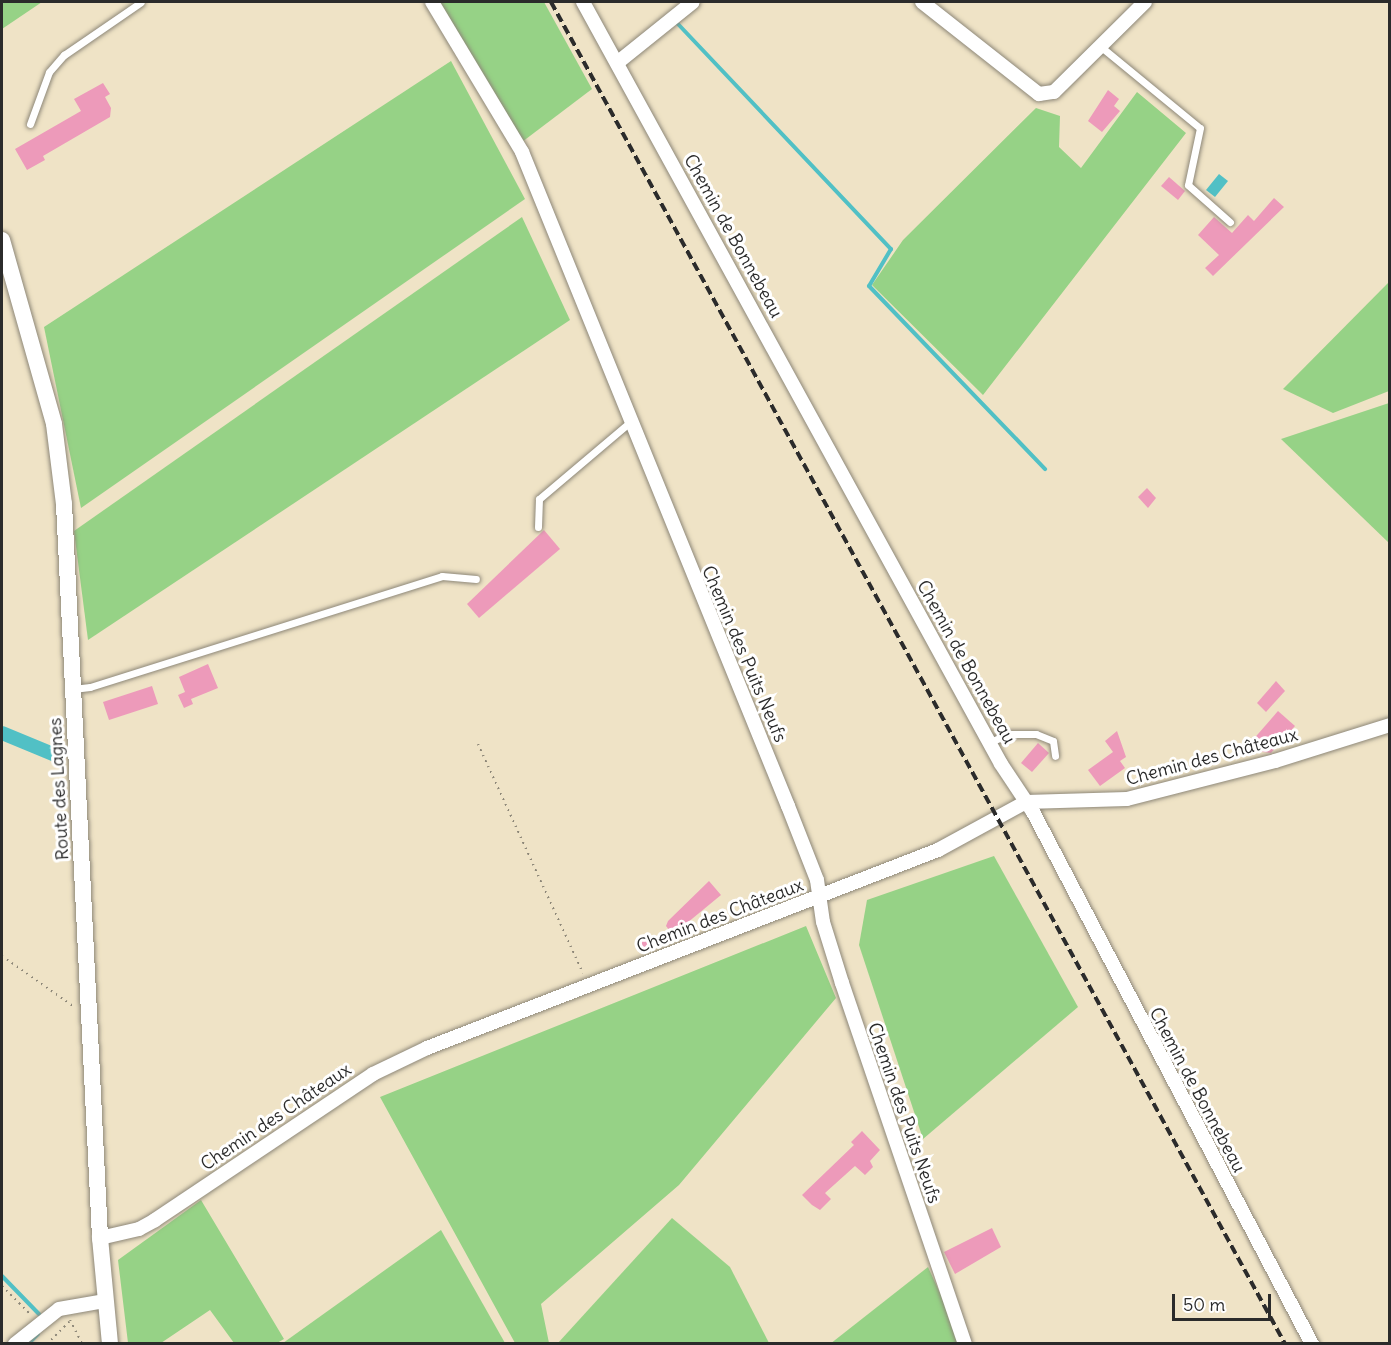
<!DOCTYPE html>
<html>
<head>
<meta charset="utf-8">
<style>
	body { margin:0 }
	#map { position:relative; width:1391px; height:1345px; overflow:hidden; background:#efe3c6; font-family:Delius,sans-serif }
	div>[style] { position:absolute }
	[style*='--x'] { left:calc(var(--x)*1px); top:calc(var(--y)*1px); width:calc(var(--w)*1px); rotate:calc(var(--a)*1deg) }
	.green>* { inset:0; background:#96d286 }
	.water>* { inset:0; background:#51c0c5 }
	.stream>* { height:4px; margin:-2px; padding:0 2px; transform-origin:2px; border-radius:2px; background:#51c0c5 }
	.canal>* { height:14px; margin:-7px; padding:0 7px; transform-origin:7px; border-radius:7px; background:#51c0c5 }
	.building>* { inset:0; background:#ed9aba }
	.path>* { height:2px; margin-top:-1px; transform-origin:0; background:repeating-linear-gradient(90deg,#8d8778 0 1.5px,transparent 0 6px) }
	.roads { filter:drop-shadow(0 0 2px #8d8778) drop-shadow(0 0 2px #8d8778) }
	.service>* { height:7px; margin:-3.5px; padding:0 3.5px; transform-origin:3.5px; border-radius:3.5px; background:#fff }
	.minor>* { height:14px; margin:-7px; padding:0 7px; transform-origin:7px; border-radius:7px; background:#fff }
	.tertiary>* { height:16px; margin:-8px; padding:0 8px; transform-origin:8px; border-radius:8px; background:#fff }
	.rail>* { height:4px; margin-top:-2px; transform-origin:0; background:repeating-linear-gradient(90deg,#2b2b2b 0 9px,transparent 0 13.5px) }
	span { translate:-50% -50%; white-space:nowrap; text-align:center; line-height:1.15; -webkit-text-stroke:6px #fff; paint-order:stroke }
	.street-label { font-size:18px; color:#2b2b2b }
	.frame { position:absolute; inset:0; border:3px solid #2b2b2b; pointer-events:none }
	.scale { position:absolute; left:1172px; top:1294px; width:99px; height:27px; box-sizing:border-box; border:3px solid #2b2b2b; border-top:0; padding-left:8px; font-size:18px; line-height:21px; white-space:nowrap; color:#2b2b2b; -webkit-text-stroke:4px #fff; paint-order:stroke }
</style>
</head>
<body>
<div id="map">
	<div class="green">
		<i style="clip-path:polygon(2px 2px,42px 2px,2px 29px)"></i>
		<i style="clip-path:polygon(440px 2px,544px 2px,592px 89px,522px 142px)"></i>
		<i style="clip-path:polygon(451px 61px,525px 199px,81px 508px,44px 327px)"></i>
		<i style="clip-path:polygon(1137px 92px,1186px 133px,983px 395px,872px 285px,903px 240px,1036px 108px,1060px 116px,1059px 147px,1081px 168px)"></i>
		<i style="clip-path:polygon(522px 217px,570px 320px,88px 640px,74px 531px)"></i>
		<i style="clip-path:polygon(1389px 282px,1389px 391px,1333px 413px,1283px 389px)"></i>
		<i style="clip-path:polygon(1389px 403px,1390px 403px,1389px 543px,1281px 439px)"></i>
		<i style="clip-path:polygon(994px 856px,1078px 1007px,923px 1139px,859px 945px,867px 900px)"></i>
		<i style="clip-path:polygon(806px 926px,836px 998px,679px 1185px,541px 1304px,549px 1343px,515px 1343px,380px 1097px)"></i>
		<i style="clip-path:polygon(201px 1200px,284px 1339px,277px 1343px,234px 1343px,210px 1310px,161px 1343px,128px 1343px,118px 1260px)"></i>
		<i style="clip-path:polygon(672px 1218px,730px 1267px,769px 1343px,558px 1343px)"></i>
		<i style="clip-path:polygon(441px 1230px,505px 1343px,283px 1343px)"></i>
		<i style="clip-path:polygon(928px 1267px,963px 1343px,830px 1344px)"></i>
	</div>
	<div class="water">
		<i style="clip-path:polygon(1219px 174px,1228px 181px,1215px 197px,1206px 190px)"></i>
	</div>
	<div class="stream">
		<i style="--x:678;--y:24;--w:310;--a:46.6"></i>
		<i style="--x:891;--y:249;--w:43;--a:120.7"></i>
		<i style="--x:869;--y:286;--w:254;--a:46.1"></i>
		<i style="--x:2;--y:1276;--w:53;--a:45.8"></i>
		<i style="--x:28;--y:1344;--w:14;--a:-45"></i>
	</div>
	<div class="canal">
		<i style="--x:2;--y:733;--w:57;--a:22.5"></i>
	</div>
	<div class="building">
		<i style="clip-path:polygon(103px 83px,110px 94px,105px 97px,111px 108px,110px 117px,43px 156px,45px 160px,27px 170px,15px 149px,81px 111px,74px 99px)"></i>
		<i style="clip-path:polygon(1108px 90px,1119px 99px,1114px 106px,1120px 111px,1102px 132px,1088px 121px)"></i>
		<i style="clip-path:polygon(1169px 177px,1185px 191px,1178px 200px,1161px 186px)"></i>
		<i style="clip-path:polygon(1274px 198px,1284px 207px,1213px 276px,1205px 268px,1219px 255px,1198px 235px,1214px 217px,1232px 233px,1248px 215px,1254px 221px)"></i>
		<i style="clip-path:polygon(1147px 488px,1156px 498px,1148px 508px,1138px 497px)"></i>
		<i style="clip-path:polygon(544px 530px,560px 549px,479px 618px,467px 604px)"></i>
		<i style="clip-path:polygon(208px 664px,218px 688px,191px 699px,193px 704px,184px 708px,178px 695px,185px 692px,179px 677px)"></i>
		<i style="clip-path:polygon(1276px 681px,1285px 691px,1266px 712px,1257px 703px)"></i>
		<i style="clip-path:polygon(152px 686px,158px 704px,109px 720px,103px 702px)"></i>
		<i style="clip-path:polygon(1278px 711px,1295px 726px,1271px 753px,1263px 752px,1251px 742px)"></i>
		<i style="clip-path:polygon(1117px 731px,1126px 757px,1120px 761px,1125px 768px,1100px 786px,1088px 770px,1113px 752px,1105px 741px)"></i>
		<i style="clip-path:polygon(1038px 743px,1049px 753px,1032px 772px,1021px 763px)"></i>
		<i style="clip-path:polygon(709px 881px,721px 895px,687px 923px,692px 930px,681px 939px,676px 933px,673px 935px,666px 926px,668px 921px)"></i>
		<i style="clip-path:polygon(649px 933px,658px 947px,644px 953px,637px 941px)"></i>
		<i style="clip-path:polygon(862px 1131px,880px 1150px,870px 1161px,873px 1167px,865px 1175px,855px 1166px,825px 1193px,831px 1199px,820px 1210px,812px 1205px,802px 1195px,854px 1145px,851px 1142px)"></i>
		<i style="clip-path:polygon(992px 1228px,1001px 1247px,955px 1274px,944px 1252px)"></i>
	</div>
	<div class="path">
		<i style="--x:478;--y:744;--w:252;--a:65.4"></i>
		<i style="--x:2;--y:956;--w:87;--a:35.2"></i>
		<i style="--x:2;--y:1286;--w:40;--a:45"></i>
		<i style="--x:70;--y:1320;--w:27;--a:63"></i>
		<i style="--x:47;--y:1344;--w:33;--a:-45"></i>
	</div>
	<div class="roads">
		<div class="service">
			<i style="--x:1100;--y:46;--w:129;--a:39.4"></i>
			<i style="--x:1200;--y:128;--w:58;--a:101.9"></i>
			<i style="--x:1188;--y:185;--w:56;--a:41.4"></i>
			<i style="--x:30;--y:124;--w:55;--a:-69.9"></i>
			<i style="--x:49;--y:72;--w:23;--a:-49"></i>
			<i style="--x:64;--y:55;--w:93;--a:-34.5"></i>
			<i style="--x:538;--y:527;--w:28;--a:-88"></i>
			<i style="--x:539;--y:499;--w:119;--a:-40.2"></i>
			<i style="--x:73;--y:689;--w:17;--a:-7"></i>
			<i style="--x:90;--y:687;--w:369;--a:-17.5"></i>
			<i style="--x:442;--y:576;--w:34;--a:5"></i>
			<i style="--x:990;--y:742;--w:21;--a:-23"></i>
			<i style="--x:1009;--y:734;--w:27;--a:0"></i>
			<i style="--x:1036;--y:734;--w:18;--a:22"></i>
			<i style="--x:1053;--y:741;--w:15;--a:82"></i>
		</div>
		<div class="minor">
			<i style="--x:432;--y:2;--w:175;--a:59"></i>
			<i style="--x:522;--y:152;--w:706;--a:67.87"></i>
			<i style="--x:788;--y:806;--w:79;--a:68.6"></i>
			<i style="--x:817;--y:880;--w:42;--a:81.9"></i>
			<i style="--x:823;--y:922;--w:64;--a:72.7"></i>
			<i style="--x:842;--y:983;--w:381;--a:71.2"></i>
			<i style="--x:583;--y:2;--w:869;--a:61.25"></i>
			<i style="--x:1001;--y:764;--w:58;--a:56.3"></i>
			<i style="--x:1033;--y:812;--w:601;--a:62.33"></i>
			<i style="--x:922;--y:2;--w:149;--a:38.2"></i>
			<i style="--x:1039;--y:94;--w:15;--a:-8"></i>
			<i style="--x:1054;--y:92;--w:128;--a:-44.7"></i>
			<i style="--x:617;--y:63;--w:97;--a:-38.8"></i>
			<i style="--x:100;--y:1238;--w:40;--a:-13"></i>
			<i style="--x:139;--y:1229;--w:18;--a:-29"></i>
			<i style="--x:155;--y:1220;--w:262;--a:-33.8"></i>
			<i style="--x:373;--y:1074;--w:60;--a:-25.7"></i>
			<i style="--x:427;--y:1048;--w:548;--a:-21.18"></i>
			<i style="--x:938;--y:850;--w:100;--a:-28.6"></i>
			<i style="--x:1026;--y:802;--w:101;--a:-1.7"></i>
			<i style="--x:1127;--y:799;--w:153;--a:-14.4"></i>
			<i style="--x:1275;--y:761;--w:121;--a:-17.4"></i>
			<i style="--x:15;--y:1344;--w:56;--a:-38.5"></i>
			<i style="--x:59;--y:1309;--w:47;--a:-9.9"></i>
		</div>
		<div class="tertiary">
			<i style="--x:2;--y:240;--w:191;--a:74.2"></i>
			<i style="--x:54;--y:424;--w:81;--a:82.9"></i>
			<i style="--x:64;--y:504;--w:735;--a:87.19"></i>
			<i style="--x:100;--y:1238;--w:106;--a:84.6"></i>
		</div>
	</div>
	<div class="rail">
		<i style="--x:551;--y:2;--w:1530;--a:61.32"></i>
	</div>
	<div class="street-label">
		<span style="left:733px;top:236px;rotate:61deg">Chemin de Bonnebeau</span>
		<span style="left:744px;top:654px;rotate:67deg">Chemin des Puits Neufs</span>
		<span style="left:966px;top:662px;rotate:61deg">Chemin de Bonnebeau</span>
		<span style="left:1212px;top:757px;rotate:-15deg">Chemin des Châteaux</span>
		<span style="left:59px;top:789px;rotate:-93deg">Route des Lagnes</span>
		<span style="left:720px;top:916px;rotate:-21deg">Chemin des Châteaux</span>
		<span style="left:1197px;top:1090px;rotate:62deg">Chemin de Bonnebeau</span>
		<span style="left:904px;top:1113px;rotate:71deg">Chemin des Puits Neufs</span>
		<span style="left:276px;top:1117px;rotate:-34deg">Chemin des Châteaux</span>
	</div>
	<div class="frame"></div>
	<div class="scale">50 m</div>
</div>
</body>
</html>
